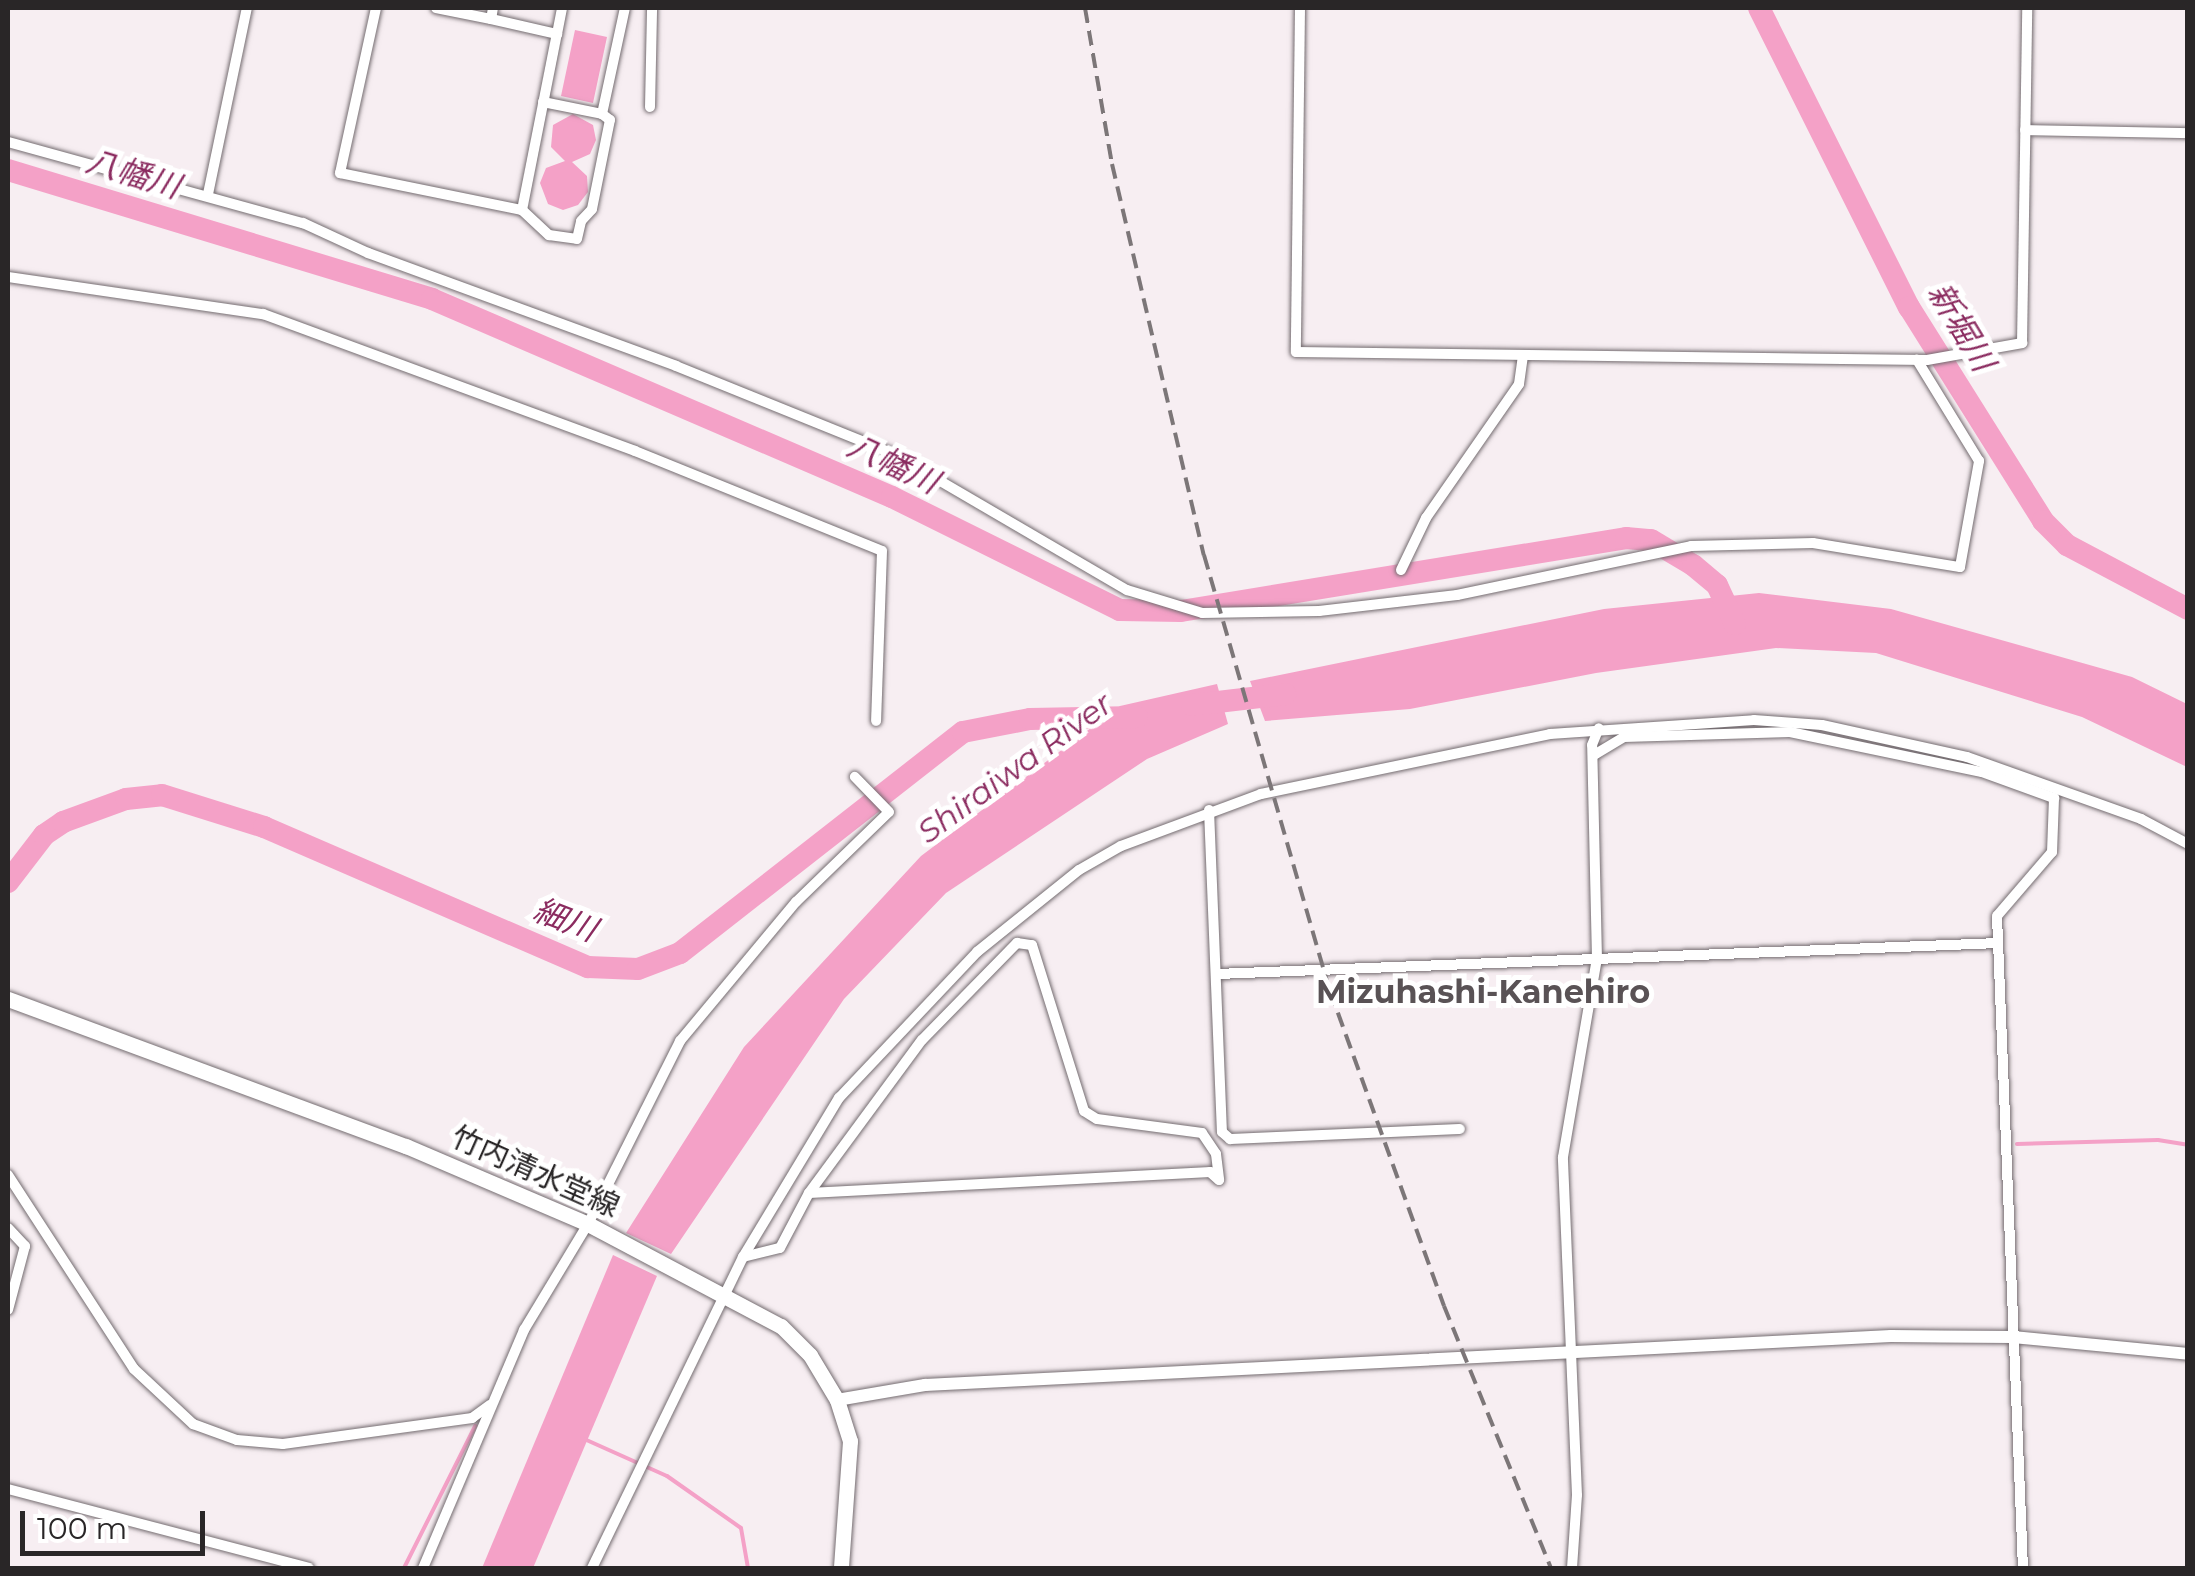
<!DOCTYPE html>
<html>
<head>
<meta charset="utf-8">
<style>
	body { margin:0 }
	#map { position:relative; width:2195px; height:1576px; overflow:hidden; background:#f7eef2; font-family:Montserrat,"Noto Sans JP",sans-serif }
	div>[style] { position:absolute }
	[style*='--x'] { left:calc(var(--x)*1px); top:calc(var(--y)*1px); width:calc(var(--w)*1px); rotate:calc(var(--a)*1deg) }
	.water>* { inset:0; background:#f4a1c7 }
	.stream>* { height:4px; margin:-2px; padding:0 2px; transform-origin:2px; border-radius:2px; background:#f4a1c7 }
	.river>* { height:22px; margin:-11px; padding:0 11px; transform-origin:11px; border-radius:11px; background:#f4a1c7 }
	.roads { filter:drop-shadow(0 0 2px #746c70) drop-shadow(0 0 2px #746c70) }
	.minor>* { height:10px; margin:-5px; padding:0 5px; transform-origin:5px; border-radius:5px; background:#fff }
	.tertiary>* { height:12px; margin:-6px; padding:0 6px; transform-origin:6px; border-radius:6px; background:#fff }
	.secondary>* { height:15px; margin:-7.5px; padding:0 7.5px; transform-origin:7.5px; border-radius:7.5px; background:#fff }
	.rail>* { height:4px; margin-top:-2px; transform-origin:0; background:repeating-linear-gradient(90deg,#7c7678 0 15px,transparent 0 23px) }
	span { translate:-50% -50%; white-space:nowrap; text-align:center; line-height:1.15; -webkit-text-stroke:10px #fff; paint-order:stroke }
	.street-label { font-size:30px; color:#292627 }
	.water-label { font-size:32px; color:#8b2c60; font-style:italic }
	.neighbourhood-label { font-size:32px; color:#595255; font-weight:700 }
	.frame { position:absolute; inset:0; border:10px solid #292627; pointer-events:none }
	.scale { position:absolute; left:20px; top:1511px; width:185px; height:45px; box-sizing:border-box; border:5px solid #292627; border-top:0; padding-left:12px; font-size:30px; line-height:35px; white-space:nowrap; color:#292627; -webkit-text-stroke:8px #fff; paint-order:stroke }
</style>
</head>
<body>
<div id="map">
	<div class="water">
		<i style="clip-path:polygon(575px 30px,607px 37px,593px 103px,561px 96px)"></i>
		<i style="clip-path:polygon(573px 114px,593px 125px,596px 140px,590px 154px,572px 162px,587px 176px,588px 192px,578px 205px,563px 210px,548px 204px,540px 183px,546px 168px,565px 161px,551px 147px,553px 125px)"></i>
		<i style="clip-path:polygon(1759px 593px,1891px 609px,2132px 677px,2187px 704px,2187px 767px,2082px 717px,1876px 653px,1776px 648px,1596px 673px,1410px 709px,1265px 721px,1250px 681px,1604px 609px)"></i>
		<i style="clip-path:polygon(1217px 684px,1228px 724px,1147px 759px,946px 893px,844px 999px,671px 1254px,626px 1233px,744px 1047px,921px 856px,1120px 706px)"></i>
		<i style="clip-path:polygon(613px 1255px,657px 1276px,533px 1568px,482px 1568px)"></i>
	</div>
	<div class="stream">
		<i style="--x:2017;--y:1144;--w:141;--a:-1.6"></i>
		<i style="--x:2158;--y:1140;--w:30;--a:9"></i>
		<i style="--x:582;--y:1438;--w:93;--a:24.1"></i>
		<i style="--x:667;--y:1476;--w:90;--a:35.1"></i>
		<i style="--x:741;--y:1528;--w:41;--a:80.1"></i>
		<i style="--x:404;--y:1568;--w:159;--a:-63.4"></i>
	</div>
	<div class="river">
		<i style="--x:1759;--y:8;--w:335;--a:63.4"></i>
		<i style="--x:1909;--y:307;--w:252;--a:57.9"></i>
		<i style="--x:2043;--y:521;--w:34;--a:45"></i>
		<i style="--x:2067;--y:545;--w:137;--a:27.9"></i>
		<i style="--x:8;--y:170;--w:443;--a:16.9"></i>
		<i style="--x:432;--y:299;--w:501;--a:23.29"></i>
		<i style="--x:892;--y:497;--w:254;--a:26.4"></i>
		<i style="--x:1120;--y:610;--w:61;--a:0.9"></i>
		<i style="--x:1181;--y:611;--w:451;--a:-9.3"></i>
		<i style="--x:1626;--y:538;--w:25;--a:5"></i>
		<i style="--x:1651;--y:540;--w:49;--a:30.8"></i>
		<i style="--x:1693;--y:565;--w:31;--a:40"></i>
		<i style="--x:1717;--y:585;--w:43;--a:65.2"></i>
		<i style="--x:1192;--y:705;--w:94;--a:-6.7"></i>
		<i style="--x:8;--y:882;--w:59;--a:-52.5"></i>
		<i style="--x:44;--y:835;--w:23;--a:-34"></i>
		<i style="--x:63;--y:822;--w:67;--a:-20.1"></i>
		<i style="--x:126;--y:799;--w:36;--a:-6"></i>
		<i style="--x:162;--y:795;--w:107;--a:17.4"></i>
		<i style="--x:264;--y:827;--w:353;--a:23.4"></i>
		<i style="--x:588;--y:967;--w:50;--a:2.3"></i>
		<i style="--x:638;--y:969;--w:45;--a:-20.9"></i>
		<i style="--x:680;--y:953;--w:359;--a:-38"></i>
		<i style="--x:963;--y:732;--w:68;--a:-11"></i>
		<i style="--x:1030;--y:719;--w:107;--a:-1.1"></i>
	</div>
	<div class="roads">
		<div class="minor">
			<i style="--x:376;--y:8;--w:169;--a:102.3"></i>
			<i style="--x:340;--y:173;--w:186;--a:11.5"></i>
			<i style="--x:522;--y:210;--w:37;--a:43"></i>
			<i style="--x:549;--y:235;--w:28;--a:8"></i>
			<i style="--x:577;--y:239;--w:18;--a:-77"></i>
			<i style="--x:581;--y:221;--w:16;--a:-47"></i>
			<i style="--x:592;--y:209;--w:91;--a:-78.6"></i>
			<i style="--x:610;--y:120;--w:10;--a:-143"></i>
			<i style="--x:602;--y:114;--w:108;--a:-77.8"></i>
			<i style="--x:436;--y:8;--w:56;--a:11.3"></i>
			<i style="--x:493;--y:8;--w:11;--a:100"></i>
			<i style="--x:491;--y:19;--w:68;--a:12.8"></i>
			<i style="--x:557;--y:34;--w:26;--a:-79"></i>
			<i style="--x:1300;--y:8;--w:344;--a:90.7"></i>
			<i style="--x:1296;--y:352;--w:631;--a:0.73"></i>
			<i style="--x:1927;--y:360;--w:97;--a:-10.1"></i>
			<i style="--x:2022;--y:343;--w:335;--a:-89.1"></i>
			<i style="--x:543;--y:102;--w:60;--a:11.5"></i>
			<i style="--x:650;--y:107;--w:99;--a:-88.8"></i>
			<i style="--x:2025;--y:130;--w:163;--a:1.1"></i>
			<i style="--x:8;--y:142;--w:306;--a:15.4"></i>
			<i style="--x:303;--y:223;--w:72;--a:24.8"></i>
			<i style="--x:368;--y:253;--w:328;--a:20.1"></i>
			<i style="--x:676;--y:366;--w:235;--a:22"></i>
			<i style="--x:894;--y:454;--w:270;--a:30.3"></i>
			<i style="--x:1127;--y:590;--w:78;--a:17"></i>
			<i style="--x:1202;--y:613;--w:117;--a:-1"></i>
			<i style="--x:1319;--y:611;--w:139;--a:-6.6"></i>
			<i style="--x:1457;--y:595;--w:239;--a:-11.8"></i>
			<i style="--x:1691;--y:546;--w:122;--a:-1.4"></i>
			<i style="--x:1813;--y:543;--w:149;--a:9.3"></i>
			<i style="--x:1960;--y:567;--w:108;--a:-79.8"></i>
			<i style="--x:1979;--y:461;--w:119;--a:-121.5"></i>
			<i style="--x:208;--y:194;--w:190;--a:-78.2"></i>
			<i style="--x:522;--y:210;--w:179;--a:-78.8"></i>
			<i style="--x:8;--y:277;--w:258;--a:8.3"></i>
			<i style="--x:263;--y:314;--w:396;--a:20.2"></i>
			<i style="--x:635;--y:451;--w:266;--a:22"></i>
			<i style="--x:882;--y:551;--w:170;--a:92"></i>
			<i style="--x:1401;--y:570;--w:58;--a:-64.3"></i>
			<i style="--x:1426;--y:518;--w:163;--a:-55.2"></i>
			<i style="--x:1519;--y:384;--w:29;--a:-82"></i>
			<i style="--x:1594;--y:755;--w:35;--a:-31"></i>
			<i style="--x:1624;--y:737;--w:166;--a:-1.7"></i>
			<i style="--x:1790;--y:732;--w:196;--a:11.8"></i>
			<i style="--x:1982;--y:772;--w:77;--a:19.9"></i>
			<i style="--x:2054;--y:798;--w:54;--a:92.1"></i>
			<i style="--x:2052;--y:852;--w:84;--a:130.7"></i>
			<i style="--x:1997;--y:916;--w:653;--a:87.72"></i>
			<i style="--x:1209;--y:810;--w:322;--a:87.7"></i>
			<i style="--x:1222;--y:1132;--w:11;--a:41"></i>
			<i style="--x:1230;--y:1139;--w:230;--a:-2.5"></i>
			<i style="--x:1217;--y:974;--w:782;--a:-2.27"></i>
			<i style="--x:8;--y:1175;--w:231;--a:57"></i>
			<i style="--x:134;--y:1369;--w:81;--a:43"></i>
			<i style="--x:193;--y:1424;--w:47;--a:20"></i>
			<i style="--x:237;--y:1440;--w:46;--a:5"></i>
			<i style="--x:283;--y:1444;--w:191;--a:-7.8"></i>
			<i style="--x:472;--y:1418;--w:22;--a:-36"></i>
			<i style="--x:809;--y:1193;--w:402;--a:-3"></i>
			<i style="--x:1210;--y:1172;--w:12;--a:42"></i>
			<i style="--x:8;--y:1228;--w:25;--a:47"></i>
			<i style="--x:25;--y:1246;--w:66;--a:104.9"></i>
			<i style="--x:743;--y:1257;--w:186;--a:-58.9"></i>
			<i style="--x:839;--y:1098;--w:201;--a:-46.6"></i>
			<i style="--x:977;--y:952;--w:131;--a:-38.8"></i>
			<i style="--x:1079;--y:870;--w:48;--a:-29.7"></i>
			<i style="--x:1121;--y:846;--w:149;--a:-20.4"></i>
			<i style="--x:1261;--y:794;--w:295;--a:-11.7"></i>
			<i style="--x:1550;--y:734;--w:204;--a:-3.9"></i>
			<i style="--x:1754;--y:720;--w:68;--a:4.2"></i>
			<i style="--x:1822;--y:725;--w:148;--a:12.4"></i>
			<i style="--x:1967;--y:757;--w:185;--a:19.6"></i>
			<i style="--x:2141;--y:819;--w:53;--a:28"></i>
			<i style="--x:8;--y:1489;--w:311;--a:14.7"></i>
			<i style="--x:423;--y:1568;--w:259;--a:-67"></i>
			<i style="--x:524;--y:1330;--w:124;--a:-58.9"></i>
			<i style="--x:588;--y:1224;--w:205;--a:-63.3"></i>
			<i style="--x:680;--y:1041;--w:181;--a:-50.2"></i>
			<i style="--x:796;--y:902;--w:129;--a:-44.1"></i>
			<i style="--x:889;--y:812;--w:49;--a:-134.2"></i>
			<i style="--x:592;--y:1568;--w:346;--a:-64.1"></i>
			<i style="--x:743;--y:1257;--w:38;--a:-14"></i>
			<i style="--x:780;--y:1248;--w:62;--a:-62.2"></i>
			<i style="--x:809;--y:1193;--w:190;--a:-53.6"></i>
			<i style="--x:922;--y:1040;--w:136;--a:-45.6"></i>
			<i style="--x:1017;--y:943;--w:15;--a:8"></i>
			<i style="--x:1032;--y:945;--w:174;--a:72.6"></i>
			<i style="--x:1084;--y:1111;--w:15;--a:32"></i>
			<i style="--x:1097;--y:1119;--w:106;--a:7.6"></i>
			<i style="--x:1202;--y:1133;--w:25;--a:56"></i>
			<i style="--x:1216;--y:1154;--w:26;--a:83"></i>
			<i style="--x:1572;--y:1568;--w:73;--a:-86.1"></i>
			<i style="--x:1577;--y:1495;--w:338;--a:-92.4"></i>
			<i style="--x:1563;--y:1157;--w:201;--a:-80.3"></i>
			<i style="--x:1597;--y:959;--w:214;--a:-91.3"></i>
			<i style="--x:1592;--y:745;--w:18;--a:-68"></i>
		</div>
		<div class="tertiary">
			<i style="--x:837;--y:1400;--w:89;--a:-9.7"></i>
			<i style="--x:925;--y:1385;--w:967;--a:-2.9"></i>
			<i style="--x:1891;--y:1336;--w:122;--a:0.5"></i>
			<i style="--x:2013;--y:1337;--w:176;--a:5.5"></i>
		</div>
		<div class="secondary">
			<i style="--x:8;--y:999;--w:424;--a:20.3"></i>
			<i style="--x:406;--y:1146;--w:198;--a:23.2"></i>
			<i style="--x:588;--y:1224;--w:218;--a:27.9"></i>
			<i style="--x:781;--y:1326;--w:41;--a:45"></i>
			<i style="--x:810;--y:1355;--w:52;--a:59"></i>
			<i style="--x:837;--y:1400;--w:43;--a:72.4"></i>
			<i style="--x:850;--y:1441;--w:127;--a:94.1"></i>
		</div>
	</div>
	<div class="rail">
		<i style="--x:1085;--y:8;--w:158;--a:80.2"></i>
		<i style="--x:1112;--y:164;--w:402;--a:76.8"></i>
		<i style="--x:1204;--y:555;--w:454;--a:73.9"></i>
		<i style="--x:1330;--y:991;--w:335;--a:70.1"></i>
		<i style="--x:1444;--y:1306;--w:283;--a:67.8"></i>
	</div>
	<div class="street-label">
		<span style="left:535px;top:1172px;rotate:24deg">竹内清水堂線</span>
	</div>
	<div class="water-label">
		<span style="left:133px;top:174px;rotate:17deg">八幡川</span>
		<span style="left:1961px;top:327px;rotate:59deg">新堀川</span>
		<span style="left:893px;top:464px;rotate:25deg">八幡川</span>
		<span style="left:1015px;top:768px;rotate:-36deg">Shiraiwa River</span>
		<span style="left:565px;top:920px;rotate:21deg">細川</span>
	</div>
	<div class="neighbourhood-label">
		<span style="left:1483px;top:992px">Mizuhashi-Kanehiro</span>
	</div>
	<div class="frame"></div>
	<div class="scale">100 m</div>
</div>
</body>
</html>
